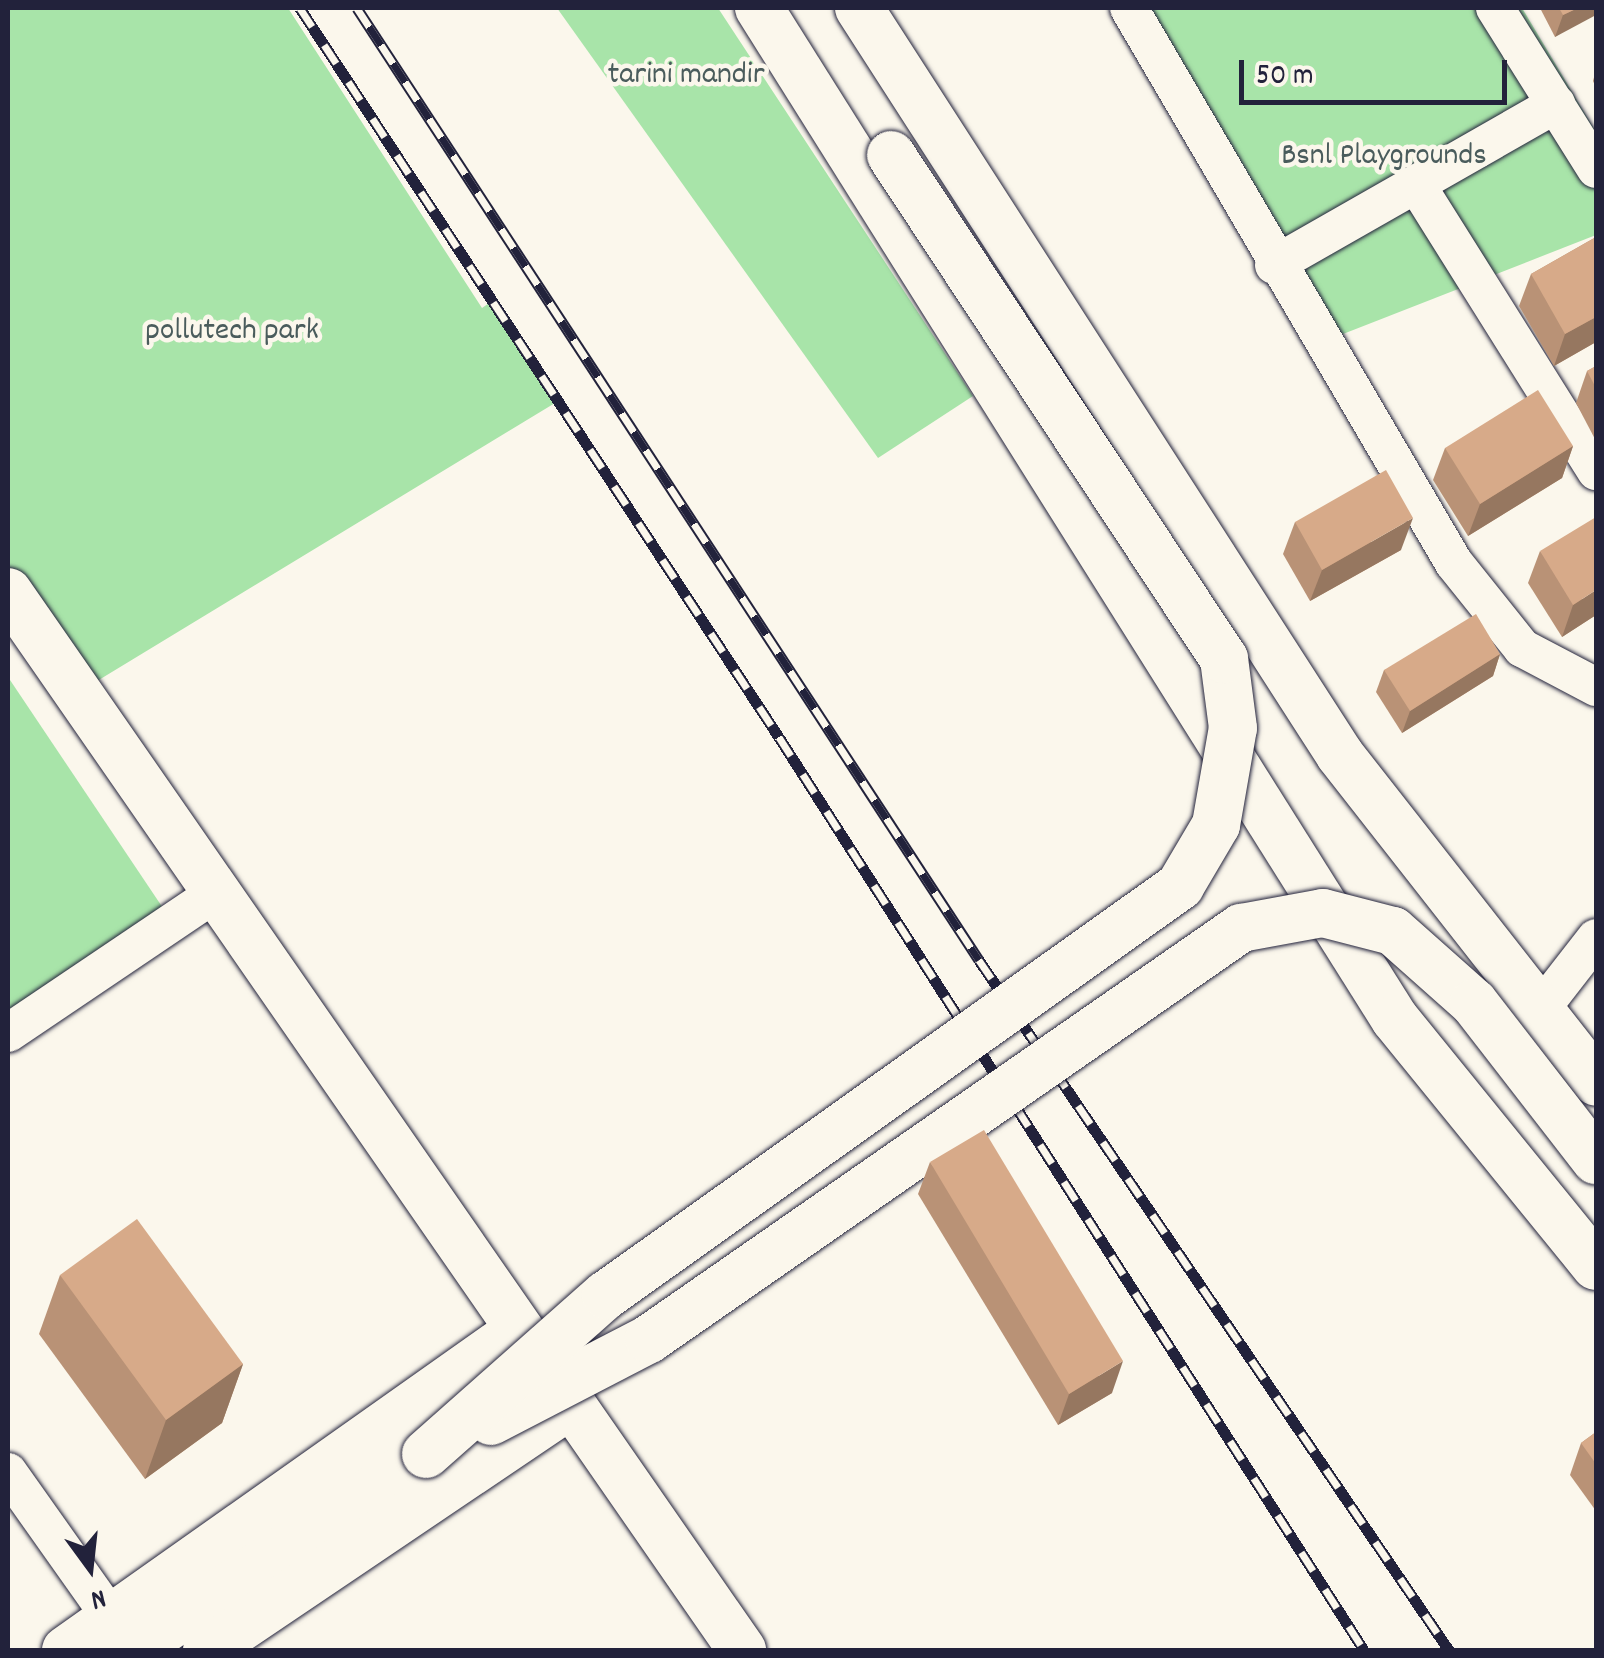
<!DOCTYPE html>
<html>
<head>
<meta charset="utf-8">
<style>
	body { margin:0 }
	#map { position:relative; width:1604px; height:1658px; overflow:hidden; background:#fbf7ec; font-family:Dekko,sans-serif }
	div>[style] { position:absolute }
	[style*='--x'] { left:calc(var(--x)*1px); top:calc(var(--y)*1px); width:calc(var(--w)*1px); rotate:calc(var(--a)*1deg) }
	.green>* { inset:0; background:#a8e4a9 }
	.roads { filter:drop-shadow(0 0 2px #22223b) drop-shadow(0 0 2px #22223b) }
	.minor>* { height:38px; margin:-19px; padding:0 19px; transform-origin:19px; border-radius:19px; background:#fbf7ec }
	.tertiary>* { height:48px; margin:-24px; padding:0 24px; transform-origin:24px; border-radius:24px; background:#fbf7ec }
	.rail>* { height:11px; margin-top:-5.5px; transform-origin:0; background:repeating-linear-gradient(90deg,#fbf7ec 0 22px,#22223b 0 44px); box-sizing:border-box; border-block:2px solid #22223b }
	.bridges { filter:drop-shadow(0 0 2px #22223b) drop-shadow(0 0 2px #22223b) }
	.tertiary-bridge>* { height:48px; margin:-24px; padding:0 24px; transform-origin:24px; border-radius:24px; background:#fbf7ec }
	.wall>* { inset:0; background:#b99276 }
	.shaded-wall>* { inset:0; background:#967760 }
	.building>* { inset:0; background:#d7aa89 }
	span { translate:-50% -50%; white-space:nowrap; text-align:center; line-height:1.15; -webkit-text-stroke:9px #fbf7ec; paint-order:stroke }
	.park-label { font-size:32px; color:#4a5c5c }
	.frame { position:absolute; inset:0; border:10px solid #22223b; pointer-events:none }
	.north { position:absolute; left:40px; top:1518px; width:100px; height:100px; -webkit-text-stroke:8px #fbf7ec; paint-order:stroke; rotate:165deg; font-size:28px; font-weight:700; line-height:40px; text-align:center; color:#22223b }
	.north::after { content:''; display:block; margin:auto; width:35px; height:45px; background:#22223b; clip-path:polygon(50% 0,100% 100%,50% 72%,0 100%) }
	.scale { position:absolute; left:1239px; top:60px; width:268px; height:45px; box-sizing:border-box; border:5px solid #22223b; border-top:0; padding-left:12px; font-size:30px; line-height:35px; white-space:nowrap; color:#22223b; -webkit-text-stroke:8px #fbf7ec; paint-order:stroke }
</style>
</head>
<body>
<div id="map">
	<div class="green">
		<i style="clip-path:polygon(8px 8px,288px 8px,482px 308px,492px 301px,555px 403px,79px 692px,8px 590px)"></i>
		<i style="clip-path:polygon(557px 8px,718px 8px,973px 396px,878px 458px)"></i>
		<i style="clip-path:polygon(1120px 8px,1522px 8px,1596px 132px,1596px 235px,1320px 343px)"></i>
		<i style="clip-path:polygon(8px 677px,171px 920px,8px 1032px)"></i>
	</div>
	<div class="roads">
		<div class="minor">
			<i style="--x:1129;--y:8;--w:643;--a:59.65"></i>
			<i style="--x:1454;--y:563;--w:109;--a:51.3"></i>
			<i style="--x:1522;--y:648;--w:84;--a:27.8"></i>
			<i style="--x:1495;--y:8;--w:190;--a:57.9"></i>
			<i style="--x:1416;--y:184;--w:339;--a:57.9"></i>
			<i style="--x:1274;--y:265;--w:325;--a:-29.7"></i>
			<i style="--x:1540;--y:1010;--w:91;--a:-52.1"></i>
			<i style="--x:8;--y:1033;--w:252;--a:-34"></i>
			<i style="--x:8;--y:1472;--w:180;--a:54.7"></i>
		</div>
		<div class="tertiary">
			<i style="--x:759;--y:8;--w:1194;--a:57.83"></i>
			<i style="--x:1395;--y:1019;--w:318;--a:50.9"></i>
			<i style="--x:859;--y:8;--w:888;--a:57.22"></i>
			<i style="--x:1340;--y:755;--w:415;--a:51.9"></i>
			<i style="--x:8;--y:592;--w:1288;--a:55.25"></i>
			<i style="--x:66;--y:1650;--w:555;--a:-35.24"></i>
			<i style="--x:133;--y:1650;--w:353;--a:-33.8"></i>
			<i style="--x:207;--y:1650;--w:440;--a:-34"></i>
		</div>
	</div>
	<div class="rail">
		<i style="--x:300;--y:8;--w:872;--a:56.69"></i>
		<i style="--x:779;--y:737;--w:1084;--a:57.35"></i>
		<i style="--x:357;--y:8;--w:1137;--a:56.84"></i>
		<i style="--x:979;--y:960;--w:835;--a:55.74"></i>
	</div>
	<div class="bridges">
		<div class="tertiary-bridge">
			<i style="--x:491;--y:1421;--w:178;--a:-27.4"></i>
			<i style="--x:649;--y:1339;--w:721;--a:-34.77"></i>
			<i style="--x:1241;--y:928;--w:83;--a:-10.4"></i>
			<i style="--x:1323;--y:913;--w:72;--a:14.4"></i>
			<i style="--x:1393;--y:931;--w:108;--a:41.6"></i>
			<i style="--x:1474;--y:1003;--w:199;--a:52.2"></i>
			<i style="--x:426;--y:1454;--w:240;--a:-41.5"></i>
			<i style="--x:606;--y:1295;--w:705;--a:-35.47"></i>
			<i style="--x:1180;--y:886;--w:71;--a:-59.5"></i>
			<i style="--x:1216;--y:825;--w:98;--a:-80.1"></i>
			<i style="--x:1233;--y:728;--w:70;--a:-97.4"></i>
			<i style="--x:1224;--y:659;--w:604;--a:-123.45"></i>
		</div>
	</div>
	<div class="wall">
		<i style="clip-path:polygon(1540px 8px,1596px 8px,1555px 37px)"></i>
		<i style="clip-path:polygon(1596px 70px,1596px 88px,1593px 81px)"></i>
		<i style="clip-path:polygon(1596px 237px,1596px 342px,1554px 366px,1519px 306px,1531px 274px)"></i>
		<i style="clip-path:polygon(1596px 366px,1596px 441px,1576px 403px,1587px 371px)"></i>
		<i style="clip-path:polygon(1573px 446px,1562px 478px,1468px 536px,1433px 480px,1445px 448px)"></i>
		<i style="clip-path:polygon(1295px 522px,1401px 550px,1310px 601px,1283px 554px)"></i>
		<i style="clip-path:polygon(1540px 551px,1596px 615px,1562px 637px,1528px 583px)"></i>
		<i style="clip-path:polygon(1500px 654px,1493px 676px,1402px 733px,1376px 692px,1384px 670px)"></i>
		<i style="clip-path:polygon(930px 1162px,1112px 1393px,1058px 1425px,918px 1194px)"></i>
		<i style="clip-path:polygon(60px 1275px,243px 1364px,222px 1423px,145px 1479px,39px 1334px)"></i>
		<i style="clip-path:polygon(1596px 1432px,1596px 1511px,1570px 1475px,1581px 1443px)"></i>
	</div>
	<div class="shaded-wall">
		<i style="clip-path:polygon(1578px 8px,1596px 8px,1596px 15px,1555px 37px,1563px 15px)"></i>
		<i style="clip-path:polygon(1596px 317px,1596px 342px,1554px 366px,1565px 334px)"></i>
		<i style="clip-path:polygon(1573px 446px,1562px 478px,1468px 536px,1480px 504px)"></i>
		<i style="clip-path:polygon(1413px 518px,1401px 550px,1310px 601px,1322px 570px)"></i>
		<i style="clip-path:polygon(1596px 590px,1596px 615px,1562px 637px,1573px 605px)"></i>
		<i style="clip-path:polygon(1500px 654px,1493px 676px,1402px 733px,1410px 711px)"></i>
		<i style="clip-path:polygon(1123px 1361px,1112px 1393px,1058px 1425px,1069px 1394px)"></i>
		<i style="clip-path:polygon(243px 1364px,222px 1423px,145px 1479px,166px 1420px)"></i>
	</div>
	<div class="building">
		<i style="clip-path:polygon(1559px 8px,1578px 8px,1563px 15px)"></i>
		<i style="clip-path:polygon(1596px 237px,1596px 317px,1565px 334px,1531px 274px)"></i>
		<i style="clip-path:polygon(1596px 366px,1596px 388px,1587px 371px)"></i>
		<i style="clip-path:polygon(1538px 390px,1573px 446px,1480px 504px,1445px 448px)"></i>
		<i style="clip-path:polygon(1386px 470px,1413px 518px,1322px 570px,1295px 522px)"></i>
		<i style="clip-path:polygon(1596px 517px,1596px 590px,1573px 605px,1540px 551px)"></i>
		<i style="clip-path:polygon(1476px 614px,1500px 654px,1410px 711px,1384px 670px)"></i>
		<i style="clip-path:polygon(984px 1130px,1123px 1361px,1069px 1394px,930px 1162px)"></i>
		<i style="clip-path:polygon(137px 1219px,243px 1364px,166px 1420px,60px 1275px)"></i>
		<i style="clip-path:polygon(1596px 1432px,1596px 1464px,1581px 1443px)"></i>
	</div>
	<div class="park-label">
		<span style="left:686px;top:76px">tarini mandir</span>
		<span style="left:1384px;top:157px">Bsnl Playgrounds</span>
		<span style="left:232px;top:332px">pollutech park</span>
	</div>
	<div class="frame"></div>
	<div class="north">N</div>
	<div class="scale">50 m</div>
</div>
</body>
</html>
